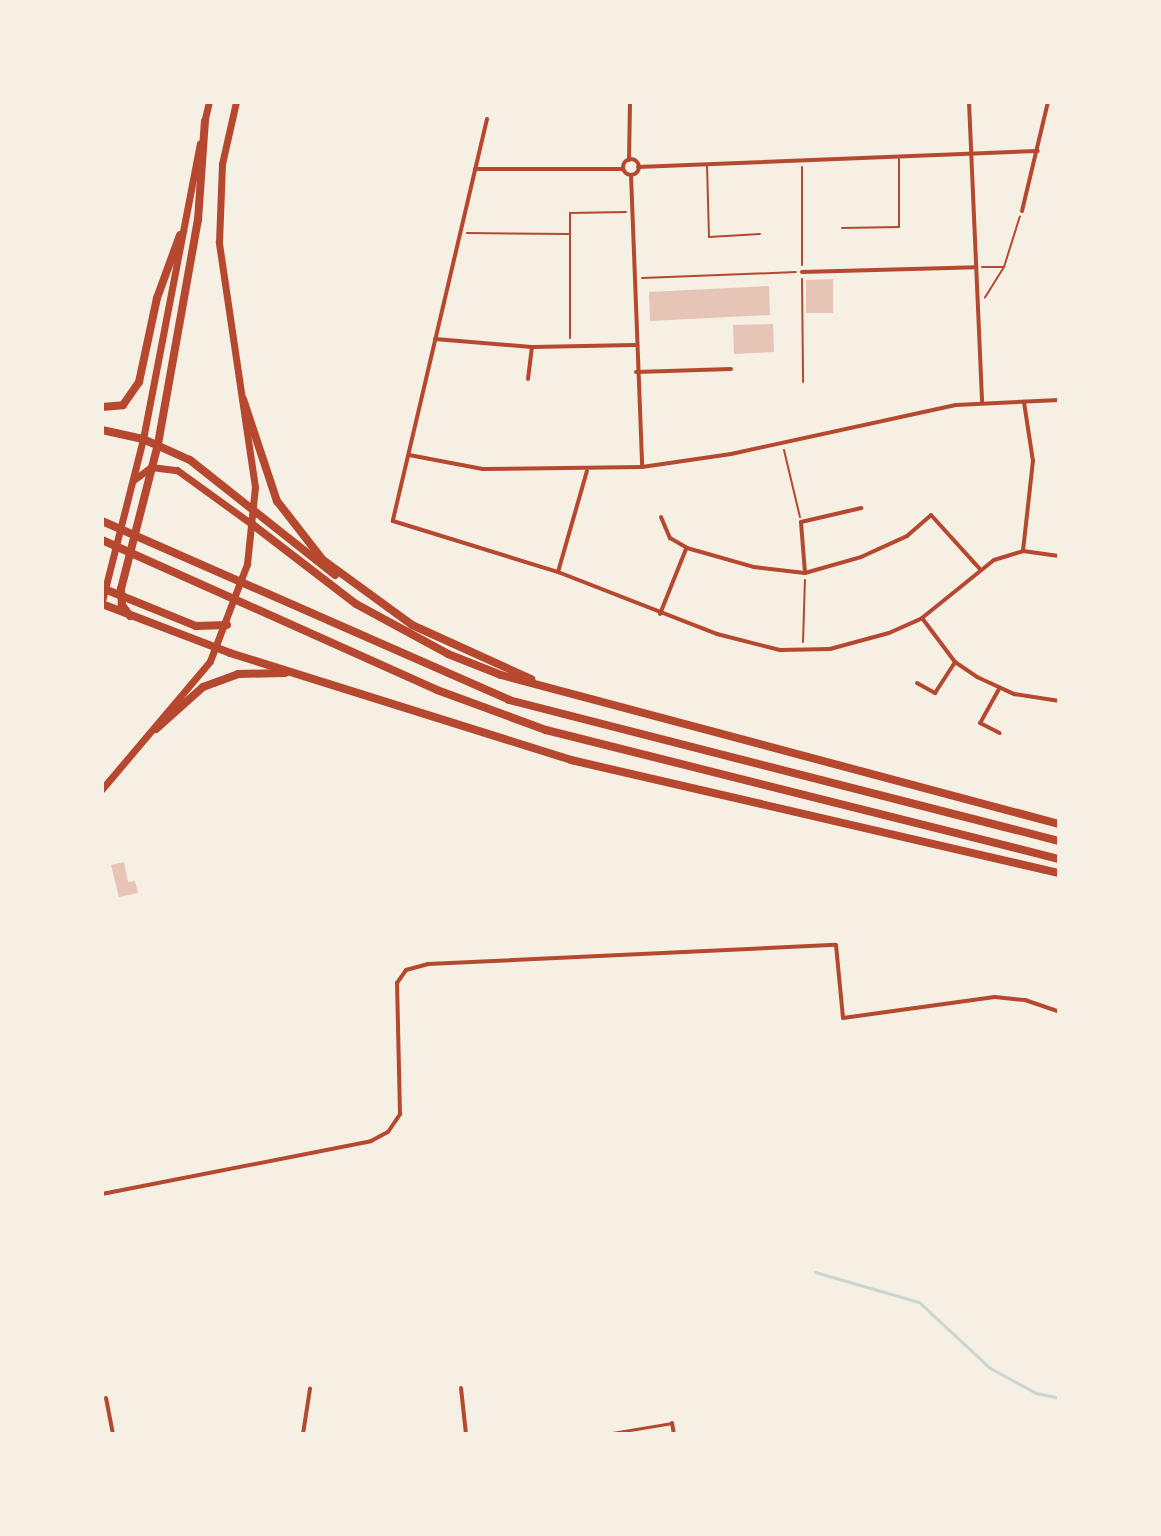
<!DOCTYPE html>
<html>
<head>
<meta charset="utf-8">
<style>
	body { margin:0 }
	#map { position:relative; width:1161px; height:1536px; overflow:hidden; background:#f6efe4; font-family:"Sofia Sans Condensed",sans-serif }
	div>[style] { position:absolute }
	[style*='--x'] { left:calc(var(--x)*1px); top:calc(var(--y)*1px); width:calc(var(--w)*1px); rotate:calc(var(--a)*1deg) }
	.stream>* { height:3px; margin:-1.5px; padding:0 1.5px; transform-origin:1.5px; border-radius:1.5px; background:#c9d6d2 }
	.building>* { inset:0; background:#e6c5b7 }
	.path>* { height:2px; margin:-1px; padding:0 1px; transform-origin:1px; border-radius:1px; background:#b5482f }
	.service>* { height:2px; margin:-1px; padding:0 1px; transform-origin:1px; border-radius:1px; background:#b5482f }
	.pedestrian>* { height:3px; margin:-1.5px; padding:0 1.5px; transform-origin:1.5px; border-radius:1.5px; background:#b5482f }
	.minor>* { height:4px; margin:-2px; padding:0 2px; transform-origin:2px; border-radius:2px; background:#b5482f }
	.minor>.ring { margin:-2px; padding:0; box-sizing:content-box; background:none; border:4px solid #b5482f; border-radius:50% }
	.primary>* { height:7px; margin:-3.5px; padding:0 3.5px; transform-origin:3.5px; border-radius:3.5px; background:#b5482f }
	.motorway>* { height:8px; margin:-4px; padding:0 4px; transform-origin:4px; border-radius:4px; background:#b5482f }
	span { translate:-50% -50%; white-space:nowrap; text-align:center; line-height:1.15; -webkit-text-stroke:8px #f6efe4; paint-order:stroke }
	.frame { position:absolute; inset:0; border:104px solid #f6efe4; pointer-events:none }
</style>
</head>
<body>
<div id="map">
	<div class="stream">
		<i style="--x:815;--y:1272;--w:108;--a:16.1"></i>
		<i style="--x:919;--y:1302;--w:97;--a:42.9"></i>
		<i style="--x:990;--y:1368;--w:52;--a:28.5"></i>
		<i style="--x:1036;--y:1393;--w:24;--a:12"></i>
	</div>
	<div class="building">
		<i style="clip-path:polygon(833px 279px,833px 313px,806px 313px,806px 280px)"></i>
		<i style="clip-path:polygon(769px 286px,770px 315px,650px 321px,649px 292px)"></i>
		<i style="clip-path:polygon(773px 324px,774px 352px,734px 354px,733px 325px)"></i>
		<i style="clip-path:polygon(124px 862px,128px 882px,135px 881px,138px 893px,119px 897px,111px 865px)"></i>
	</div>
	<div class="path">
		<i style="--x:802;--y:167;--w:98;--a:90"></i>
		<i style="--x:467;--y:233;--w:102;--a:0.6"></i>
		<i style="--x:982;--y:267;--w:22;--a:0"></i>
		<i style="--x:1004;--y:267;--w:36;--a:122"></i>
		<i style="--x:1004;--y:267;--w:53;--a:-72.6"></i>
		<i style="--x:642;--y:278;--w:154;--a:-2.2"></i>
		<i style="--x:802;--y:279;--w:103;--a:89.4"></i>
		<i style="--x:570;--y:338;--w:125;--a:-90"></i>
		<i style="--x:570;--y:213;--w:56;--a:-1"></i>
		<i style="--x:784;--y:450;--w:69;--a:76.6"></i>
		<i style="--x:803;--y:642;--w:62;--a:-88.2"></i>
	</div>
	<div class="service">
		<i style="--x:707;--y:165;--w:72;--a:88.4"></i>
		<i style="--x:709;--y:237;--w:51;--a:-3.4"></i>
		<i style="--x:842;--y:228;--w:57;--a:-1"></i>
		<i style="--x:899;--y:227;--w:68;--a:-90"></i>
	</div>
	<div class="pedestrian">
		<i style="--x:606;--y:1434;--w:67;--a:-9.5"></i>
	</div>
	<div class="minor">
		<i style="--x:969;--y:102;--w:300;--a:87.5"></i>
		<i style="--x:487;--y:119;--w:413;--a:103.2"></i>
		<i style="--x:393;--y:521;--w:173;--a:17.2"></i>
		<i style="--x:558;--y:572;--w:171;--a:21.3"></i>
		<i style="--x:717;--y:634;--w:65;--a:14.3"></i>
		<i style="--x:780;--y:650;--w:50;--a:-1.1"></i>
		<i style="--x:830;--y:649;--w:61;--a:-15.2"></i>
		<i style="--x:889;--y:633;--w:36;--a:-24"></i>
		<i style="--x:922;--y:618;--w:92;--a:-38.9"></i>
		<i style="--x:994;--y:560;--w:30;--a:-17"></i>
		<i style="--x:1023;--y:551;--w:36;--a:8"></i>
		<i class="ring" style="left:623px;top:159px;width:12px;height:12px"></i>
		<i style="--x:629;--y:160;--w:58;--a:-89"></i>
		<i style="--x:638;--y:167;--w:400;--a:-2.3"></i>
		<i style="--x:475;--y:169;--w:148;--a:0"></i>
		<i style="--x:631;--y:175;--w:292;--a:87.8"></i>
		<i style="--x:1022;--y:211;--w:112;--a:-76.6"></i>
		<i style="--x:802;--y:272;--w:174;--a:-1.6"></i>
		<i style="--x:435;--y:339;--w:97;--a:4.7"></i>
		<i style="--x:532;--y:347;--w:103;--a:-1.1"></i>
		<i style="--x:636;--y:372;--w:95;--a:-1.8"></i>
		<i style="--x:528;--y:379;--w:32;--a:-83"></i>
		<i style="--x:409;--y:455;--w:75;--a:10.7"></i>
		<i style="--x:483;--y:469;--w:159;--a:-0.7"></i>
		<i style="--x:642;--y:467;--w:90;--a:-8.3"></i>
		<i style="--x:731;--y:454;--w:230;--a:-12.3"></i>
		<i style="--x:956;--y:405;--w:103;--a:-2.8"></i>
		<i style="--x:661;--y:517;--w:23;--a:67"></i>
		<i style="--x:670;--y:538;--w:20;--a:30"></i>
		<i style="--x:687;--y:548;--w:70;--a:15.8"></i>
		<i style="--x:754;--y:567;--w:51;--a:6.7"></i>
		<i style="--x:805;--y:573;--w:58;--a:-15.9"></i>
		<i style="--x:861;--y:557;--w:51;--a:-24.5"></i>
		<i style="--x:907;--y:536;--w:32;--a:-41"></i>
		<i style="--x:931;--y:515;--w:72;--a:47.8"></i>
		<i style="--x:1023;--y:551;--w:91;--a:-83.7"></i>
		<i style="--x:1033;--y:461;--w:60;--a:-98.7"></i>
		<i style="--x:558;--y:572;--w:105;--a:-74"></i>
		<i style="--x:805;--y:573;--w:51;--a:-94.5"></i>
		<i style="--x:801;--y:522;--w:62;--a:-13.1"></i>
		<i style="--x:660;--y:614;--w:70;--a:-68.2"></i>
		<i style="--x:922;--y:618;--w:55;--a:53.1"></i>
		<i style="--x:955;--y:662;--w:27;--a:34"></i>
		<i style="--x:977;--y:677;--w:41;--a:24.7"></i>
		<i style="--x:1014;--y:694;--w:46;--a:8.8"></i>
		<i style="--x:917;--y:683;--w:21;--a:29"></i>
		<i style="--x:935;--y:693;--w:37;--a:-57"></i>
		<i style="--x:999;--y:689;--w:39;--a:119"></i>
		<i style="--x:980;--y:723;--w:22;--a:27"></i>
		<i style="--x:102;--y:1194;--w:274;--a:-11.1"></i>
		<i style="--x:371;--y:1141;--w:19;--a:-28"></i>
		<i style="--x:388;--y:1132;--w:22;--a:-56"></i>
		<i style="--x:400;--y:1114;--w:131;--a:-91.3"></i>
		<i style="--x:397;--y:983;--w:16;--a:-55"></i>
		<i style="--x:406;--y:970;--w:23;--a:-15"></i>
		<i style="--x:428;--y:964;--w:408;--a:-2.7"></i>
		<i style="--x:836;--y:945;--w:73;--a:84.5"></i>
		<i style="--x:843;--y:1018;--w:153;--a:-7.9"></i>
		<i style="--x:995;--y:997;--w:30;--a:6"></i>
		<i style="--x:1025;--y:1000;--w:36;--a:19"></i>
		<i style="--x:461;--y:1388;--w:46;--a:83.8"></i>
		<i style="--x:106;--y:1398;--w:37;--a:79"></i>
		<i style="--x:672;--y:1423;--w:11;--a:80"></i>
		<i style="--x:303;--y:1434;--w:46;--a:-81.2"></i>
	</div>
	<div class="primary">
		<i style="--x:204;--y:123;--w:22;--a:-77"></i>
		<i style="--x:135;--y:479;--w:20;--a:-37"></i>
		<i style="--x:151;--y:467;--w:26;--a:7"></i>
		<i style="--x:177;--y:470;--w:94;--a:35.9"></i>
		<i style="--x:102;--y:601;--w:167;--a:-75.8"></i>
		<i style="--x:143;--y:439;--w:301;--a:-79.1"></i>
		<i style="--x:102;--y:789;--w:167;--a:-49.8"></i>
		<i style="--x:210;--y:661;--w:104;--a:-69.1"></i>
		<i style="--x:247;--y:564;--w:77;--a:-84.1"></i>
		<i style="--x:255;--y:487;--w:248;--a:-98.4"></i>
		<i style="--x:219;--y:242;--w:78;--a:-87.8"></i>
		<i style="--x:222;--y:164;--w:64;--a:-77.3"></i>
	</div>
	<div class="motorway">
		<i style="--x:243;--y:399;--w:108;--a:71.6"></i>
		<i style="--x:277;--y:501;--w:75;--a:52.1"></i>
		<i style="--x:323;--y:560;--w:110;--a:36.1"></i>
		<i style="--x:412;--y:625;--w:131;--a:24.4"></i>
		<i style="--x:102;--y:407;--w:21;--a:-5"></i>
		<i style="--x:123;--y:405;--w:28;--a:-55"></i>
		<i style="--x:139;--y:382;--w:86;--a:-77.9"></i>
		<i style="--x:157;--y:298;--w:67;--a:-69.9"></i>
		<i style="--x:102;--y:430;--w:42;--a:12.4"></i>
		<i style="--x:143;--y:439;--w:51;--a:24.1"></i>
		<i style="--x:190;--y:460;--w:185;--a:38.4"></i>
		<i style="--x:102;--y:521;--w:445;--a:23.7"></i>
		<i style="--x:509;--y:700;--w:568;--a:14.38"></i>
		<i style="--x:253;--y:525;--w:130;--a:37.5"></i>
		<i style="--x:356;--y:604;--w:105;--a:28.5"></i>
		<i style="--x:448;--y:654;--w:57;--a:21.6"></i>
		<i style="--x:501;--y:675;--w:578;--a:14.95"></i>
		<i style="--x:102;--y:540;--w:367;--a:24.1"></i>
		<i style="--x:437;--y:690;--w:116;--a:20.2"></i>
		<i style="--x:546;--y:730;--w:529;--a:14.12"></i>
		<i style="--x:102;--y:588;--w:101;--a:22"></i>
		<i style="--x:196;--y:626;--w:31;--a:-2"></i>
		<i style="--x:102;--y:604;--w:137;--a:20.9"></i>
		<i style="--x:230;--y:653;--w:357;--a:17.4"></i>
		<i style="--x:571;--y:760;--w:501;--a:13.04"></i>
		<i style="--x:130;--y:616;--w:14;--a:-126"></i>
		<i style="--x:122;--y:605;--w:16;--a:-94"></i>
		<i style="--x:121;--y:589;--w:150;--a:-75.7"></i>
		<i style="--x:158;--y:444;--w:228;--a:-79.9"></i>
		<i style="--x:198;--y:220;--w:99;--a:-86"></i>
		<i style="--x:156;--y:729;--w:63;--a:-41.8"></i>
		<i style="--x:203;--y:687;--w:37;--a:-20"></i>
		<i style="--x:238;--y:674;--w:47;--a:-1.2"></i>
	</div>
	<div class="frame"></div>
</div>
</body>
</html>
